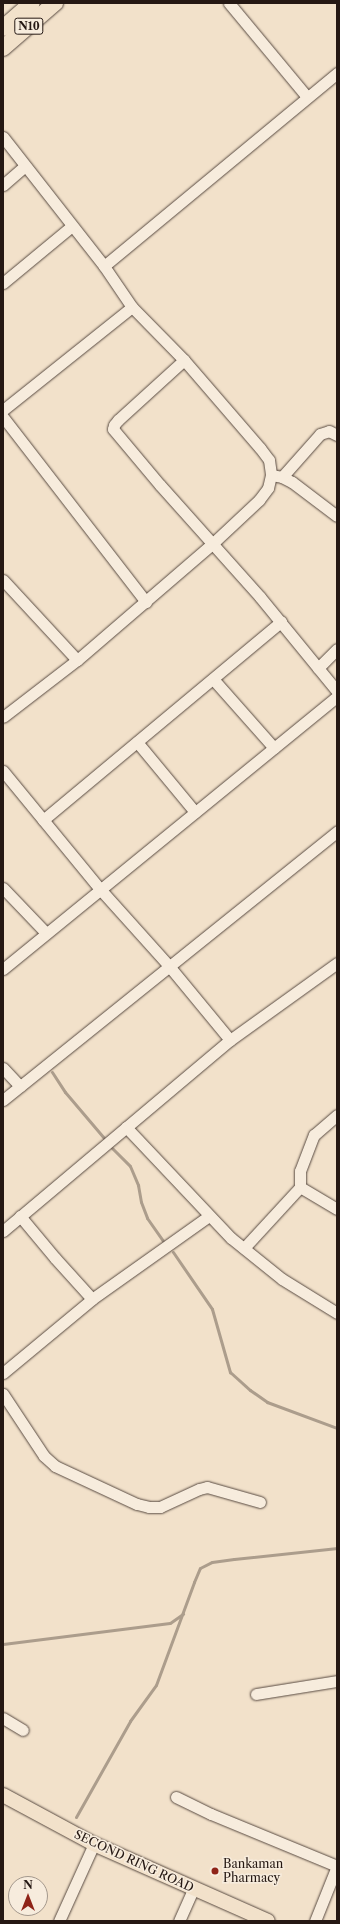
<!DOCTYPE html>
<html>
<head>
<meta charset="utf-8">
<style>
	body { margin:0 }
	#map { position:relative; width:340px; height:1924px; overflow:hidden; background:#f2e1ca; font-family:"Libre Caslon Text",serif }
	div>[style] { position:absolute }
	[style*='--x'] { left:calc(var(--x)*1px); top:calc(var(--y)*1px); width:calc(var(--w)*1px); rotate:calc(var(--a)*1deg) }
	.stream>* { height:3px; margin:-1.5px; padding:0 1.5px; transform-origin:1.5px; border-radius:1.5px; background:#ac9d8c }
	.roads { filter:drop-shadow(0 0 1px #584a41) drop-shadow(0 0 1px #584a41) }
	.minor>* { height:11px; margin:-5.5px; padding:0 5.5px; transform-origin:5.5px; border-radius:5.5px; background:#f7ecdd }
	.major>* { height:14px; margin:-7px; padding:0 7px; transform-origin:7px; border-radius:7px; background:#f2e1ca }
	.highway>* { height:16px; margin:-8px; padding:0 8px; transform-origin:8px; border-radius:8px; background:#f2e1ca }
	.dots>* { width:11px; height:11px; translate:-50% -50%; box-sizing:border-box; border:2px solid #f7ecdd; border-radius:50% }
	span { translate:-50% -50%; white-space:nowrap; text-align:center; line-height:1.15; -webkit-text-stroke:3px #f7ecdd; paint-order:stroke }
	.shield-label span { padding:1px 3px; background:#f7ecdd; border:1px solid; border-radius:3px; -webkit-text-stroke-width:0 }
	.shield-label { font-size:11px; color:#251813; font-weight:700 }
	.street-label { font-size:12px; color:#251813 }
	.poi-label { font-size:12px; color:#251813 }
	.left { translate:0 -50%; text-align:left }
	.frame { position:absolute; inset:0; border:4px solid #251813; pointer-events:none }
	.north { position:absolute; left:8px; top:1876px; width:40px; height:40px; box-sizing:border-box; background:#f7ecdd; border:1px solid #a3978c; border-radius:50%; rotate:0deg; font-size:11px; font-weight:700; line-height:16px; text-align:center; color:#251813 }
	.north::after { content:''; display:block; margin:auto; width:14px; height:18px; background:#8f2418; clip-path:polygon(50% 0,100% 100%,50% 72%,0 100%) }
</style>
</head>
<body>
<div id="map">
	<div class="stream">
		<i style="--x:52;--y:1072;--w:24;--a:57"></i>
		<i style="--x:65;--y:1092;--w:60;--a:49.7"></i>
		<i style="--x:112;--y:1148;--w:25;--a:45"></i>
		<i style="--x:130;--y:1166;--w:21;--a:67"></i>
		<i style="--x:138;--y:1185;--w:17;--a:80"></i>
		<i style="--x:141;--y:1202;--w:17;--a:69"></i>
		<i style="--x:147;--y:1218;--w:28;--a:55"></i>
		<i style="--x:173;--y:1252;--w:69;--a:55.6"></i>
		<i style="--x:212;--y:1309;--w:66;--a:74.1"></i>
		<i style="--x:230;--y:1372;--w:27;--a:42"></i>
		<i style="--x:250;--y:1390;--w:21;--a:35"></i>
		<i style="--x:267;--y:1402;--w:75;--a:20.4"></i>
		<i style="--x:3;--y:1644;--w:168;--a:-7.2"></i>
		<i style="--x:170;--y:1623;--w:16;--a:-35"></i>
		<i style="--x:76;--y:1817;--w:110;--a:-60.6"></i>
		<i style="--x:130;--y:1721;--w:44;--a:-54.2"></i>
		<i style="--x:156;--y:1685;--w:110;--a:-69.7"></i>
		<i style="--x:194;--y:1582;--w:15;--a:-67"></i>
		<i style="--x:200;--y:1568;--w:13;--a:-27"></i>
		<i style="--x:212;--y:1562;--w:22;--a:-8"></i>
		<i style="--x:234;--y:1559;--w:104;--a:-6.1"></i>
	</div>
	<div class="roads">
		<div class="minor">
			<i style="--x:229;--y:3;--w:122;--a:50.3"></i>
			<i style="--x:3;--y:137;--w:164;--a:51.9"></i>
			<i style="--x:104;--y:266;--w:50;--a:55.7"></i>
			<i style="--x:132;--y:307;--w:74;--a:45.5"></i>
			<i style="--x:184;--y:360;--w:116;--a:49.2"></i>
			<i style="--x:260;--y:448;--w:15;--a:53"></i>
			<i style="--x:269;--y:460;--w:15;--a:82"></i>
			<i style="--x:271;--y:475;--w:13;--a:103"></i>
			<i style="--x:268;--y:488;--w:15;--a:127"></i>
			<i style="--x:259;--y:500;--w:64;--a:136.9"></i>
			<i style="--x:212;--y:544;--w:178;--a:139.3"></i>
			<i style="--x:77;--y:660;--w:93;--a:142.4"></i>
			<i style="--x:3;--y:185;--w:29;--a:-41"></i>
			<i style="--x:104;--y:266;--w:303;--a:-39.6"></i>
			<i style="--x:3;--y:283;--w:89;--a:-39.6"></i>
			<i style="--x:184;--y:360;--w:89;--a:137.7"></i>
			<i style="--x:118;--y:420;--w:6;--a:129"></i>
			<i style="--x:114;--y:425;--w:4;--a:104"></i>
			<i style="--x:113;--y:429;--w:73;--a:50"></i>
			<i style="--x:160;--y:485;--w:150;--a:48.2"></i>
			<i style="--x:260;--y:597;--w:122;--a:50.7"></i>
			<i style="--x:3;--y:410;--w:165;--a:-38.6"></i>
			<i style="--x:3;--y:417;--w:234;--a:52.3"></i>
			<i style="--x:271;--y:475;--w:11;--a:10"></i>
			<i style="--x:282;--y:477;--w:11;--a:27"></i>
			<i style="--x:292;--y:482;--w:56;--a:37.1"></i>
			<i style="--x:282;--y:477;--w:57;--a:-48.5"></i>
			<i style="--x:320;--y:434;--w:9;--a:-18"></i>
			<i style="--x:329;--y:431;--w:9;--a:27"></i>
			<i style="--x:3;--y:580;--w:109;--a:47.2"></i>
			<i style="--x:318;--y:668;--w:27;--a:-45"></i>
			<i style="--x:213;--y:679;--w:92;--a:48.5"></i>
			<i style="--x:137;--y:742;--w:91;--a:50.4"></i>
			<i style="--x:3;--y:771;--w:153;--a:50.6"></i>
			<i style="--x:100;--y:889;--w:103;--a:48.1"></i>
			<i style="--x:169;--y:966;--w:96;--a:50.5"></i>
			<i style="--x:43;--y:820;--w:310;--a:-39.8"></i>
			<i style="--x:3;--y:888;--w:62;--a:46.3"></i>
			<i style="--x:3;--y:969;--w:431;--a:-39.2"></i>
			<i style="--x:3;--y:1068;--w:25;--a:47"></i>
			<i style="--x:3;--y:1100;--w:429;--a:-38.8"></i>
			<i style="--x:126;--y:1127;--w:153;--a:46.6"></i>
			<i style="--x:231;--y:1238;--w:65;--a:38.8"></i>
			<i style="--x:282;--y:1279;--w:65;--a:31.7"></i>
			<i style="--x:300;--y:1187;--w:16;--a:-90"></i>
			<i style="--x:300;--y:1171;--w:39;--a:-69"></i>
			<i style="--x:314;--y:1135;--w:30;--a:-41"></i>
			<i style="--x:300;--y:1187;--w:43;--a:30.7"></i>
			<i style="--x:20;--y:1216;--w:55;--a:50.2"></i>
			<i style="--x:55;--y:1258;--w:55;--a:47.9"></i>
			<i style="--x:3;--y:1231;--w:297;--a:-40.1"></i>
			<i style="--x:230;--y:1040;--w:132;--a:-35.7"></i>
			<i style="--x:244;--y:1248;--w:83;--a:-47.4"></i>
			<i style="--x:3;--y:1373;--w:116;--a:-39.7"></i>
			<i style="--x:92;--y:1299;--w:143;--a:-35.4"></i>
			<i style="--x:3;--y:1394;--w:74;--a:56.5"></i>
			<i style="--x:44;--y:1456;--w:15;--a:42"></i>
			<i style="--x:55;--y:1466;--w:90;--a:24.9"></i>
			<i style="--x:137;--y:1504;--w:12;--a:14"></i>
			<i style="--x:149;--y:1507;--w:11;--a:0"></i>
			<i style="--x:160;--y:1507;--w:43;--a:-24.8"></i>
			<i style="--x:199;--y:1489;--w:8;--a:-14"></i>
			<i style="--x:207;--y:1487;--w:55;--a:15.8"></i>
			<i style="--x:256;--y:1694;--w:82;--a:-9.1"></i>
			<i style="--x:3;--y:1718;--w:23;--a:31"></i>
			<i style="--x:176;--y:1797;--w:39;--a:26"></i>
			<i style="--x:211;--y:1814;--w:136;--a:22.4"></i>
			<i style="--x:59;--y:1921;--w:85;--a:-65.6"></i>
			<i style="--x:179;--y:1921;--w:35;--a:-66"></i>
			<i style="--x:315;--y:1921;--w:59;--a:-68.2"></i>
		</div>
		<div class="major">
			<i style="--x:3;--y:1795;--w:103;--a:28.3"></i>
			<i style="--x:94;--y:1844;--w:190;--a:23.9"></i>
		</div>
		<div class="highway">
			<i style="--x:3;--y:28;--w:38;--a:-41"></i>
			<i style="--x:3;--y:48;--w:69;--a:-40.9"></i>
		</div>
	</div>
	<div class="dots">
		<i style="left:215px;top:1871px;background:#8f2418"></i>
	</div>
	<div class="shield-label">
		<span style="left:29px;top:26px">N10</span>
	</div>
	<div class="street-label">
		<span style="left:134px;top:1861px;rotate:25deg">SECOND RING ROAD</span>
	</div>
	<div class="poi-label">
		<span class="left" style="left:223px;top:1871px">Bankaman<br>Pharmacy</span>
	</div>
	<div class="frame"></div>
	<div class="north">N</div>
</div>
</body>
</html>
